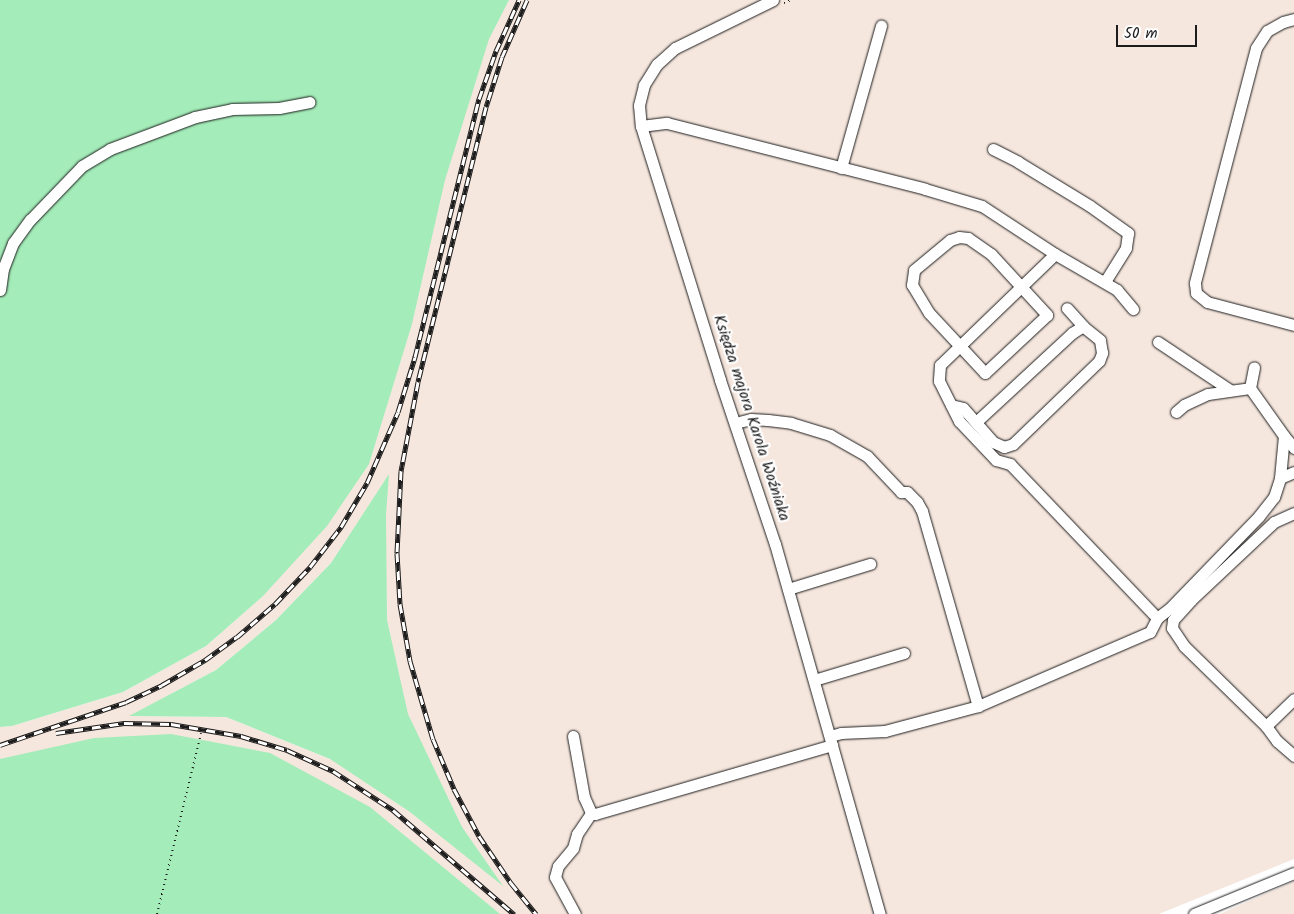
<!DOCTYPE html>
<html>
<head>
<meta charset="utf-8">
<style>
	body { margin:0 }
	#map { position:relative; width:1294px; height:914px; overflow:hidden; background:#fff; font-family:Kalam,sans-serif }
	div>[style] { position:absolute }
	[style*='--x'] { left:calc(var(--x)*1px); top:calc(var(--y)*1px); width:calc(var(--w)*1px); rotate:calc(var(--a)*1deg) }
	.built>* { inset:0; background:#f6e7de }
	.green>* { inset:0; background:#a4ecb9 }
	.path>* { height:2px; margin-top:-1px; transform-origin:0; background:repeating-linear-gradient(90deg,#1c1c1c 0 1px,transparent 0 5px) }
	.roads { filter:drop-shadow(0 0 1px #1c1c1c) drop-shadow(0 0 1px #1c1c1c) }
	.minor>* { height:11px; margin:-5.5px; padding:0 5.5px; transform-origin:5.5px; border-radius:5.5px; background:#fff }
	.rail>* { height:5px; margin-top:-2.5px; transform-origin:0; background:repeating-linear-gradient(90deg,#fff 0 9px,#1c1c1c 0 18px); box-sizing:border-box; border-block:1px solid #1c1c1c }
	span { translate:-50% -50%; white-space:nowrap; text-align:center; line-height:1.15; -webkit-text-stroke:4.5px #fff; paint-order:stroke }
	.street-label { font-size:16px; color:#1c1c1c }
	.scale { position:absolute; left:1116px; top:25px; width:81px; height:22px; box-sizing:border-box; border:2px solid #1c1c1c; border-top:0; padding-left:6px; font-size:15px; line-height:18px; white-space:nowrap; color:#1c1c1c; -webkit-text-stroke:4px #fff; paint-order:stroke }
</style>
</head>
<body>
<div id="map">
	<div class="built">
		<i style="clip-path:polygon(evenodd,495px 0,1294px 0,1294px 859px,1159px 914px,486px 914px,0 765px,0 727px,12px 726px,123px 692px,206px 646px,263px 596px,356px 449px,495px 0,388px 476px,381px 541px,384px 635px,330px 759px,226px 717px,130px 716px,216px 670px,276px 620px,331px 563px,388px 476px)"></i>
		<i style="clip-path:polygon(1294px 881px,1294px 914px,1220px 914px)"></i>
	</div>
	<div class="green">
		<i style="clip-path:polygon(0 0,509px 0,489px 39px,445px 180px,412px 324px,369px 464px,327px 526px,263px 596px,206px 646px,123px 692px,12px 726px,0 727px)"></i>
		<i style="clip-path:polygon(389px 474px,386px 515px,387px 620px,408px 714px,462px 827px,503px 886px,410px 812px,330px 759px,226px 717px,129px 716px,216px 670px,276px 620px,331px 563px)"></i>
		<i style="clip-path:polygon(171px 734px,270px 753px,370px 807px,500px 914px,0 914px,0 759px,94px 738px)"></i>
	</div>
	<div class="path">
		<i style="--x:784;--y:3;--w:8;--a:-23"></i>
		<i style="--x:157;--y:914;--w:186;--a:-76.3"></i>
	</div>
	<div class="roads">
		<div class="minor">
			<i style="--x:773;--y:0;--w:109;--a:153.9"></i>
			<i style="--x:675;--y:48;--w:24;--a:138"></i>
			<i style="--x:657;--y:64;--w:25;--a:122"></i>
			<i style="--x:644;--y:85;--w:21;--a:104"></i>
			<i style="--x:639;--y:105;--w:21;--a:85"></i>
			<i style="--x:641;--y:126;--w:266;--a:72.7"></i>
			<i style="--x:720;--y:380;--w:173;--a:71.5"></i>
			<i style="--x:775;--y:544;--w:385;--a:74.2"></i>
			<i style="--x:1294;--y:19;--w:11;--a:165"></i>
			<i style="--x:1283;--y:22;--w:18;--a:151"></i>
			<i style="--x:1267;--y:31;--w:20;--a:123"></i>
			<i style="--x:1256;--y:48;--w:243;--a:104.6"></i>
			<i style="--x:1195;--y:283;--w:10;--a:84"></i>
			<i style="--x:1196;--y:293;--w:14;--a:39"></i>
			<i style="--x:1207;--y:302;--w:90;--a:14.8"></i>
			<i style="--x:641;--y:126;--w:26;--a:-7"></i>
			<i style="--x:667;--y:123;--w:266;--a:14.3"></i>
			<i style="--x:925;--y:189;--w:59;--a:16.6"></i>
			<i style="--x:982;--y:206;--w:87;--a:33.3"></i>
			<i style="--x:1055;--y:254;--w:160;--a:136"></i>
			<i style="--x:940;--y:365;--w:16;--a:94"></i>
			<i style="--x:939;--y:381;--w:45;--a:63.4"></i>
			<i style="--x:959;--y:421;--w:54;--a:46.5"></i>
			<i style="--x:996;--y:460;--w:15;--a:16"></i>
			<i style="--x:1010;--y:464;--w:213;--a:46.3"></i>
			<i style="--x:993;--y:149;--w:28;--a:27"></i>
			<i style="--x:1018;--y:162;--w:84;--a:31.4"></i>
			<i style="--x:1090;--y:206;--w:47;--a:35.4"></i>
			<i style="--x:1128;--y:233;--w:15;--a:98"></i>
			<i style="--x:1126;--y:248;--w:40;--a:122"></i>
			<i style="--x:841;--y:168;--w:148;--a:-74.3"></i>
			<i style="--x:959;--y:237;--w:9;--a:6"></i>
			<i style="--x:968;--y:238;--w:28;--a:35"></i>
			<i style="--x:991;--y:254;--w:83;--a:47.4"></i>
			<i style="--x:1047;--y:315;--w:85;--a:136.9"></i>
			<i style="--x:985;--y:373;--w:82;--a:-133"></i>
			<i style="--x:929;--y:313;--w:33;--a:-121"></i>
			<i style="--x:912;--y:285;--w:15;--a:-82"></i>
			<i style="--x:914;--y:270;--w:47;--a:-39.8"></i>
			<i style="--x:950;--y:240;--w:9;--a:-18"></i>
			<i style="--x:1055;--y:254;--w:72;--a:30.1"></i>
			<i style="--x:1117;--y:290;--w:25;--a:50"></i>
			<i style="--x:0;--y:290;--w:21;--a:-82"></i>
			<i style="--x:3;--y:269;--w:28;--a:-69"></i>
			<i style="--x:13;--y:243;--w:29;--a:-54"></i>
			<i style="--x:30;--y:220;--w:75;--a:-46.1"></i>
			<i style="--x:82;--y:166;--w:33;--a:-31"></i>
			<i style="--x:110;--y:149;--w:91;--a:-20.6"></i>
			<i style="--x:195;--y:117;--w:38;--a:-12"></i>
			<i style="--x:232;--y:109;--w:47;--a:-1.2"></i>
			<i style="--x:279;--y:108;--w:31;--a:-11"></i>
			<i style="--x:1158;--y:342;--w:87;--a:33.7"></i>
			<i style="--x:951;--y:405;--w:12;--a:14"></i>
			<i style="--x:963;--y:408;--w:45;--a:48.6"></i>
			<i style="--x:993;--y:442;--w:12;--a:24"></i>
			<i style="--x:1004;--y:447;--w:9;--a:-18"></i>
			<i style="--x:1013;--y:444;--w:120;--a:-44"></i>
			<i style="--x:1099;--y:361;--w:9;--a:-69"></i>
			<i style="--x:1102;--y:353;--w:13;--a:-99"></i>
			<i style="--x:1100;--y:340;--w:22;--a:-141"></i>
			<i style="--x:1083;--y:326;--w:24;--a:-132"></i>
			<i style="--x:1176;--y:412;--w:11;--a:-41"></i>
			<i style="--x:1184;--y:405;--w:26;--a:-25"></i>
			<i style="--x:1208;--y:394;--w:42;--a:-8.1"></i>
			<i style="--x:976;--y:422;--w:131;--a:-42.8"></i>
			<i style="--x:1072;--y:333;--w:13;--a:-32"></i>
			<i style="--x:735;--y:423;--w:16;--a:-14"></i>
			<i style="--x:751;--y:419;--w:17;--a:3"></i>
			<i style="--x:768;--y:420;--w:23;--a:7"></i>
			<i style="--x:791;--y:423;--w:41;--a:17.1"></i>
			<i style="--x:830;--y:435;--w:43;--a:29.6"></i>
			<i style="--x:867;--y:456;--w:50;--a:46.6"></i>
			<i style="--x:901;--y:492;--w:6;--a:0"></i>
			<i style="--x:907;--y:492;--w:14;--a:45"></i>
			<i style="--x:917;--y:502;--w:10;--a:61"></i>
			<i style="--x:922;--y:511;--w:203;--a:74"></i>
			<i style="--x:1284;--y:436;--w:16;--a:50"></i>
			<i style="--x:1280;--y:478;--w:15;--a:-23"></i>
			<i style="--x:1294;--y:513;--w:22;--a:156"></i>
			<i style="--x:1274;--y:522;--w:114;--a:136.8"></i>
			<i style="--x:1191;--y:600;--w:27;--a:132"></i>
			<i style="--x:1173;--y:620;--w:8;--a:97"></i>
			<i style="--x:1172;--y:628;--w:22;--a:56"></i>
			<i style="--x:1184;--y:646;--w:115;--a:44.3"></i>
			<i style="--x:1266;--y:726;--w:19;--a:54"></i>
			<i style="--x:1277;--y:741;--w:23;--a:41"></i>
			<i style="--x:788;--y:589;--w:86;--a:-17"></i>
			<i style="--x:814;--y:680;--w:94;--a:-16.7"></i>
			<i style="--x:1266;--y:726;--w:39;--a:-44"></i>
			<i style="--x:573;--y:736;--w:62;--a:79.8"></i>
			<i style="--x:584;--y:797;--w:17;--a:66"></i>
			<i style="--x:591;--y:813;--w:4;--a:14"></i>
			<i style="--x:595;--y:814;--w:247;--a:-16.2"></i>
			<i style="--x:830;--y:736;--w:11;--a:-15"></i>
			<i style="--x:841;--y:733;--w:44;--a:-2.6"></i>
			<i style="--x:885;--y:731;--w:96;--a:-15"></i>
			<i style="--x:978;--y:706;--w:187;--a:-23.3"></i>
			<i style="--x:1150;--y:632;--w:16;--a:-63"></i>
			<i style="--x:1157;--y:618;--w:15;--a:-37"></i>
			<i style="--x:1169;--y:609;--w:129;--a:-45.9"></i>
			<i style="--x:1259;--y:516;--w:24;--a:-52"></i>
			<i style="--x:1274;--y:497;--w:20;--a:-72"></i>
			<i style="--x:1280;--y:478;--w:42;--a:-84.6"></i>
			<i style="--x:1284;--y:436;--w:59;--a:-125.3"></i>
			<i style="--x:1250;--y:388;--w:21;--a:-79"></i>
			<i style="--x:575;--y:914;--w:42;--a:-118.4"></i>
			<i style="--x:555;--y:877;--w:11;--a:-75"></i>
			<i style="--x:558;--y:866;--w:23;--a:-50"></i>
			<i style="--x:573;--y:848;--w:15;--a:-74"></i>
			<i style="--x:577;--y:834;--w:25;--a:-56"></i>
			<i style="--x:1194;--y:914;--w:108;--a:-22.3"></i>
		</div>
	</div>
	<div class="rail">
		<i style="--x:527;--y:0;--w:62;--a:113.7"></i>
		<i style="--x:502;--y:57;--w:52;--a:107.7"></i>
		<i style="--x:486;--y:107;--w:283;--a:103.9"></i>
		<i style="--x:418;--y:382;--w:91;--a:100.8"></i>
		<i style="--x:401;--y:471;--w:82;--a:92.8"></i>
		<i style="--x:397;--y:553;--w:51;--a:86.6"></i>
		<i style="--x:400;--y:604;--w:58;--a:80"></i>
		<i style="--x:410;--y:661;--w:81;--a:73.6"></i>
		<i style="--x:433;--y:739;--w:54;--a:67.2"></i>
		<i style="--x:454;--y:789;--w:53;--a:62"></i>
		<i style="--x:479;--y:836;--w:57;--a:55.8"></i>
		<i style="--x:511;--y:883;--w:40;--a:51"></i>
		<i style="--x:56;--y:733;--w:69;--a:-8.4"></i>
		<i style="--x:124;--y:723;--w:47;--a:1.2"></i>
		<i style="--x:171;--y:724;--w:71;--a:9.7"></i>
		<i style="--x:241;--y:736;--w:48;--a:16.9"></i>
		<i style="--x:287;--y:750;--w:51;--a:24.5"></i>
		<i style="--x:333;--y:771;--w:72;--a:33"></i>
		<i style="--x:393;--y:810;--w:160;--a:40.7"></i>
		<i style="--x:0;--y:745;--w:133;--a:-18.8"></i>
		<i style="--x:126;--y:702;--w:40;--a:-25"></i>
		<i style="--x:162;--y:685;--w:50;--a:-30.2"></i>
		<i style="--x:205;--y:660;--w:39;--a:-36"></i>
		<i style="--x:237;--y:637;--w:50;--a:-41"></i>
		<i style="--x:275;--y:604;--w:51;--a:-46.6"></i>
		<i style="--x:310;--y:567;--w:51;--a:-52.2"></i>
		<i style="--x:341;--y:527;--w:51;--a:-59.4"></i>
		<i style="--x:367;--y:483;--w:77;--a:-66.4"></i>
		<i style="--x:398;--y:412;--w:58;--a:-72.8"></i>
		<i style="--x:415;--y:357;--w:266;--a:-76.1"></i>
		<i style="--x:479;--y:99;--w:51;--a:-70.5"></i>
		<i style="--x:496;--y:51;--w:56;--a:-65.7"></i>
	</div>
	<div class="street-label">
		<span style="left:751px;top:418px;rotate:72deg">Księdza majora Karola Woźniaka</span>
	</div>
	<div class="scale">50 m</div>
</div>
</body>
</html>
